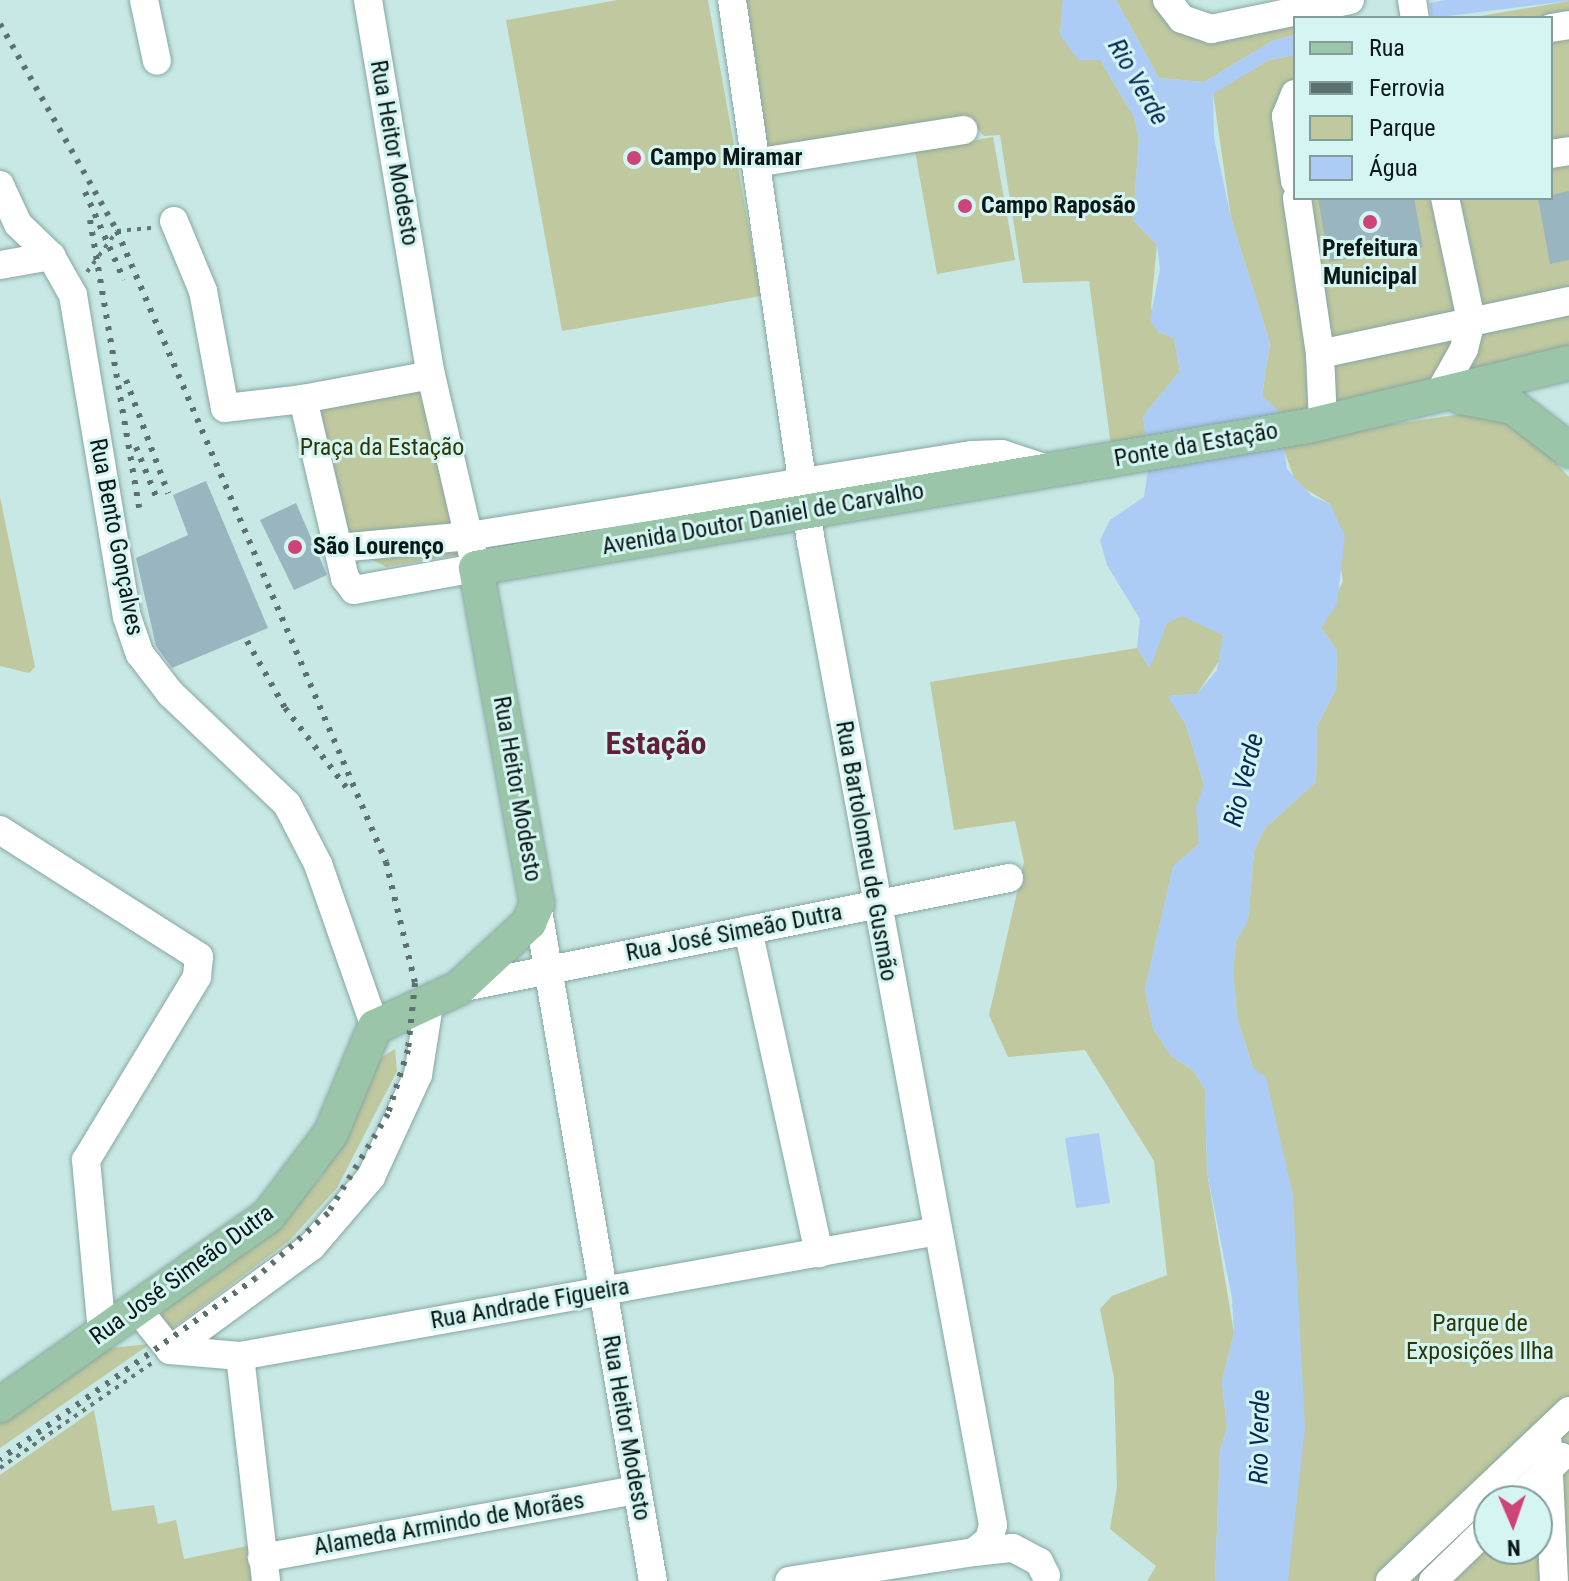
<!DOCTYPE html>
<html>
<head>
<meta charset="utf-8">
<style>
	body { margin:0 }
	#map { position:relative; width:1569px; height:1581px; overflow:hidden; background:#c7e8e4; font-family:"Roboto Condensed",sans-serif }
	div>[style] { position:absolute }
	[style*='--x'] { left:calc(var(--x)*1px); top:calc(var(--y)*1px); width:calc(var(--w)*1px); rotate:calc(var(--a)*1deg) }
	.green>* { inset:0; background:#bfc89e }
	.water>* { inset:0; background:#accbf5 }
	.building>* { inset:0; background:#99b6c0 }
	.path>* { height:4px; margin-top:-2px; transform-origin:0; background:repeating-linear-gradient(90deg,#637976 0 4px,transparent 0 10px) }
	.roads { filter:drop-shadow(0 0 2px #87a6a2) drop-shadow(0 0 2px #87a6a2) }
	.minor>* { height:28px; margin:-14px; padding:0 14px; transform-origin:14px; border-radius:14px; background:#fff }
	.major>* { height:34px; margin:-17px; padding:0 17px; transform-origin:17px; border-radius:17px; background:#9bc5a8 }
	.rail>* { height:6px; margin-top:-3px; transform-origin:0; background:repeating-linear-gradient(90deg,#5c716f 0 4px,transparent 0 12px) }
	.dots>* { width:22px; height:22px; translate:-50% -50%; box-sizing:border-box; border:4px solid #d4f5f1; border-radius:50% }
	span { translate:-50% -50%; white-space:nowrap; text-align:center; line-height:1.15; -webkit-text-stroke:6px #d4f5f1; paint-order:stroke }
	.street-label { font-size:24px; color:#0c1817 }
	.poi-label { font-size:24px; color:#0c1817; font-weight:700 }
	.left { translate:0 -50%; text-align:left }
	.park-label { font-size:24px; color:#303705 }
	.water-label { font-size:26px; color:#062a58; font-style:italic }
	.district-label { font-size:32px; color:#621f37; font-weight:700 }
	.legend { position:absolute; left:1293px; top:16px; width:260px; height:184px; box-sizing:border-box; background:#d4f5f1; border:2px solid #849d9a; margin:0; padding:10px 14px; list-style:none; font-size:24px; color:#0c1817 }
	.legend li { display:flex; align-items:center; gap:16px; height:40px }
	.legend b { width:40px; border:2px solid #849d9a }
	.north { position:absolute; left:1473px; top:1485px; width:80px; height:80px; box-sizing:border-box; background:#d4f5f1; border:2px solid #849d9a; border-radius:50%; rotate:178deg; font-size:22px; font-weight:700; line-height:32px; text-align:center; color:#0c1817 }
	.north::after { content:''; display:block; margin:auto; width:28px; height:36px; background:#cf4478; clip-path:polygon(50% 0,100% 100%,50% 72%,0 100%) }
</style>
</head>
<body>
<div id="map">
	<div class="green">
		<i style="clip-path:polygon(618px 0,708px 0,761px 296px,562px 331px,506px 20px)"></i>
		<i style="clip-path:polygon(743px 0,1063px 0,1060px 35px,1100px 60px,1134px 117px,1139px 138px,1133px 220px,1157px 245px,1151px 307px,1158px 332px,1174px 338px,1180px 371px,1143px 416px,1146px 439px,1111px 446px,1089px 281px,1023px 283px,1000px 135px,984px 136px,966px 116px,766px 151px)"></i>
		<i style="clip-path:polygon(1116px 0,1157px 0,1176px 26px,1295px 23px,1295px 35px,1272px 41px,1204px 82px,1159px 78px)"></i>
		<i style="clip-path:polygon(1569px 1px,1569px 348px,1278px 415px,1262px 396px,1270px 343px,1231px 218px,1213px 93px,1269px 60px,1295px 55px,1295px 198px,1551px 198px,1551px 18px,1469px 18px)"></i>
		<i style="clip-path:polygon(993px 137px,1015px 260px,937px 274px,915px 151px)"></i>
		<i style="clip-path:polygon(422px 383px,462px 554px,386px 567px,351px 548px,317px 404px)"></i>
		<i style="clip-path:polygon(evenodd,1463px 414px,1499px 417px,1535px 440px,1569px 477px,1569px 1581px,1288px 1581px,1293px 1195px,1237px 1017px,1233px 971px,1236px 941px,1248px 920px,1254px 851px,1265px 828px,1316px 782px,1317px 726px,1336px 689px,1337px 650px,1321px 628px,1343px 581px,1330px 504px,1296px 483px,1280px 440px,1463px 414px,1489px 1501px,1537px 1501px,1537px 1549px,1489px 1549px,1489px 1501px)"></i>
		<i style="clip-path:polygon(0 497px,35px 667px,29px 673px,0 666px)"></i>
		<i style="clip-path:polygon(1183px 615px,1223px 635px,1223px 655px,1197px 694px,1168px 696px,1186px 725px,1204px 784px,1197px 808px,1199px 844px,1173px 867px,1145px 989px,1153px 1028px,1171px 1056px,1194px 1071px,1205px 1090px,1207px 1172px,1234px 1333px,1222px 1382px,1227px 1428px,1220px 1451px,1215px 1581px,1147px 1581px,1156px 1566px,1110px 1529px,1117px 1487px,1114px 1378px,1100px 1309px,1112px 1296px,1167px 1275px,1154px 1161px,1085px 1050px,1008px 1057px,989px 1015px,1024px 862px,1015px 821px,954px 830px,930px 682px,1137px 648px,1149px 667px,1167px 623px)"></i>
		<i style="clip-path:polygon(395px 1049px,397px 1071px,337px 1188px,289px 1241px,169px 1331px,159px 1320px,163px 1311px,274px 1228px,321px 1177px,379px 1059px)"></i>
		<i style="clip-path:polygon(150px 1344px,0 1448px,0 1417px,110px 1348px)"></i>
		<i style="clip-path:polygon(94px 1410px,112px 1511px,154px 1505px,158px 1524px,176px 1520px,184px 1559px,252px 1545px,258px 1581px,0 1581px,0 1475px)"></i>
	</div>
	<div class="water">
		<i style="clip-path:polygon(1063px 0,1116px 0,1159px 78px,1204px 82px,1272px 41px,1295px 35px,1295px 55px,1269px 60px,1213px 94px,1214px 138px,1231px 218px,1270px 343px,1262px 396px,1278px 410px,1287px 469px,1312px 496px,1330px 504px,1345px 536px,1337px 604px,1321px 628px,1337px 650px,1336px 689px,1317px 726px,1316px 782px,1265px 828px,1254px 851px,1248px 921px,1236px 941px,1233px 971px,1237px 1017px,1253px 1068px,1266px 1077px,1293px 1195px,1305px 1428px,1288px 1581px,1215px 1581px,1220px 1451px,1227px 1428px,1222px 1382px,1234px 1333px,1232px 1298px,1207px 1172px,1205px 1090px,1194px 1071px,1171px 1056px,1153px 1028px,1145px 989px,1173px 866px,1199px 844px,1196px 808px,1204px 784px,1186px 725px,1167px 696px,1197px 694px,1217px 670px,1223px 635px,1182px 616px,1167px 623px,1150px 668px,1137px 648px,1140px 619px,1107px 565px,1100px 540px,1110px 520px,1144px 497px,1149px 464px,1143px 416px,1180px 371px,1174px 338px,1158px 332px,1150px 320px,1160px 269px,1157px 245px,1133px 220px,1139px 139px,1134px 117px,1100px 60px,1078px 60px,1060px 35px)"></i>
		<i style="clip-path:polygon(1446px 0,1569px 0,1569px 1px,1432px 18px,1429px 3px)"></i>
		<i style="clip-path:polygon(1099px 1133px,1110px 1203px,1076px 1208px,1065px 1138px)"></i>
	</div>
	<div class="building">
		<i style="clip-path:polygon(1569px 191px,1569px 260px,1550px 264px,1538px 198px)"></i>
		<i style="clip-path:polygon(1318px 198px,1414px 198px,1423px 247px,1329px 262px)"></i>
		<i style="clip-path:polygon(206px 481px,268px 628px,172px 668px,156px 646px,136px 558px,188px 535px,173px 495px)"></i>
		<i style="clip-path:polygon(296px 503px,327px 575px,294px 590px,260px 520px)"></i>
	</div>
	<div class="path">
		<i style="--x:87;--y:272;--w:51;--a:-53.8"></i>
		<i style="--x:117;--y:231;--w:36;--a:-5"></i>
		<i style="--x:0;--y:1468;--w:185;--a:-34.6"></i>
	</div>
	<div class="roads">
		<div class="minor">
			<i style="--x:144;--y:0;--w:62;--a:78"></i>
			<i style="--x:368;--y:0;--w:380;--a:80.5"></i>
			<i style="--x:431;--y:375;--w:198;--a:76.9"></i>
			<i style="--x:476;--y:568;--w:124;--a:169.8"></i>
			<i style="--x:354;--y:590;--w:15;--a:-127"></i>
			<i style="--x:345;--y:578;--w:184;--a:-103.2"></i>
			<i style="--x:303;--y:399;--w:130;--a:-10.6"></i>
			<i style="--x:732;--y:0;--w:548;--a:81.71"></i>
			<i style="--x:811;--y:542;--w:1000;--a:79.51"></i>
			<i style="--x:993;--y:1525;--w:16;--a:105"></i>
			<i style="--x:989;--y:1540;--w:19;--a:141"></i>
			<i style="--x:974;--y:1552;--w:187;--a:171.1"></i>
			<i style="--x:1167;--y:0;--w:24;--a:52"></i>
			<i style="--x:1182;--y:19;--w:31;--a:19"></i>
			<i style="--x:1211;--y:29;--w:142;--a:-11.8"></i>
			<i style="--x:1412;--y:0;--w:18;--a:81"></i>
			<i style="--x:1551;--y:28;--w:18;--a:-9"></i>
			<i style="--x:1295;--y:94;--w:24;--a:112"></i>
			<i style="--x:1286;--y:116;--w:66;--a:82.1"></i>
			<i style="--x:1551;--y:154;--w:18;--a:-9"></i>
			<i style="--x:755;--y:163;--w:211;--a:-9"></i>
			<i style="--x:0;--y:185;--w:43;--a:65.2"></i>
			<i style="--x:18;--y:224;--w:46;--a:44.1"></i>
			<i style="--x:51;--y:256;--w:45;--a:60.6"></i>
			<i style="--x:73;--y:295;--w:326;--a:80.5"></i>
			<i style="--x:127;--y:617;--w:39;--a:71"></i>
			<i style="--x:140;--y:654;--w:49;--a:52.4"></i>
			<i style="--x:170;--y:693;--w:161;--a:43.5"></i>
			<i style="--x:287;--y:804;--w:68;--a:62.7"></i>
			<i style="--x:318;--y:864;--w:173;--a:70.7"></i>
			<i style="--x:1297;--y:198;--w:158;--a:81.6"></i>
			<i style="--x:1320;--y:354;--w:68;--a:87.5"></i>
			<i style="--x:174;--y:221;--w:76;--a:67.5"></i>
			<i style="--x:203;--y:291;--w:119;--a:79.4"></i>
			<i style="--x:225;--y:408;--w:79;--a:-6.6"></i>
			<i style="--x:0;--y:265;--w:52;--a:-10"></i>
			<i style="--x:1320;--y:354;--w:255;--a:-12"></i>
			<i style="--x:1437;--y:397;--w:55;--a:-60.6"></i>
			<i style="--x:1464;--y:349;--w:30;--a:-76"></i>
			<i style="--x:1471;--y:320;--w:125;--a:-102"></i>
			<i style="--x:338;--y:548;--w:132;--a:-5.2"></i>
			<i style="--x:469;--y:536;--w:509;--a:-9.15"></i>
			<i style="--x:972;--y:455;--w:30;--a:-2"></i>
			<i style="--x:1002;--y:454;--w:51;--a:18.4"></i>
			<i style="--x:0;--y:830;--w:236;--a:32.5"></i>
			<i style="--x:199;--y:957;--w:20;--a:96"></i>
			<i style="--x:197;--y:977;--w:214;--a:121.2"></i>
			<i style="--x:86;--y:1160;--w:175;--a:84.7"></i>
			<i style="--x:537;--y:904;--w:687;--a:80.28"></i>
			<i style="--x:748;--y:930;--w:331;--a:77.6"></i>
			<i style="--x:459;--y:988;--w:561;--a:-11.31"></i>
			<i style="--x:139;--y:1311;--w:50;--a:51.5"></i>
			<i style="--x:170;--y:1350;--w:70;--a:4.9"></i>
			<i style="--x:240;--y:1356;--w:709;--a:-10.15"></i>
			<i style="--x:170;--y:1350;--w:176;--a:-36.2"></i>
			<i style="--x:312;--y:1246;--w:91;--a:-49.5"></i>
			<i style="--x:371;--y:1177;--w:112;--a:-65.3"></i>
			<i style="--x:418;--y:1075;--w:71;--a:-81.1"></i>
			<i style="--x:240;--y:1356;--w:226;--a:83.4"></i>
			<i style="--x:1547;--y:1433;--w:148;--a:87.3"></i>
			<i style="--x:1515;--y:1501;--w:64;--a:-43.7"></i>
			<i style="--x:974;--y:1552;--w:39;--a:-6"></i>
			<i style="--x:1013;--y:1548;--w:30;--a:28"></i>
			<i style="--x:1039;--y:1562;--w:15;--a:62"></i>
			<i style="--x:262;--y:1558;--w:380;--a:-10.3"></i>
			<i style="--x:1390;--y:1581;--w:247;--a:-43.5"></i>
			<i style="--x:1433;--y:1581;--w:78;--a:-44"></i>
		</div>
		<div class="major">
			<i style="--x:1461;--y:397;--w:53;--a:10.9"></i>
			<i style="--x:1513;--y:407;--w:71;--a:37.5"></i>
			<i style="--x:0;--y:1405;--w:328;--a:-35.2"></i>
			<i style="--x:268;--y:1216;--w:104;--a:-52.8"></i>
			<i style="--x:331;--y:1133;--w:115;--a:-67.5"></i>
			<i style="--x:375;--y:1027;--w:93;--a:-24.9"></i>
			<i style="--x:459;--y:988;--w:96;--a:-42.9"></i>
			<i style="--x:529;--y:923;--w:21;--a:-67"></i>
			<i style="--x:537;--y:904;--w:341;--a:-100.3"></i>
			<i style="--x:476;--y:568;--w:844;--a:-9.69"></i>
			<i style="--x:1308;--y:426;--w:268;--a:-13.6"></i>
		</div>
	</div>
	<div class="rail">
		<i style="--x:0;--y:24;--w:238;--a:60.5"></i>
		<i style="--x:117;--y:231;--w:686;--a:66.91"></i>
		<i style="--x:386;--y:862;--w:124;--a:76.5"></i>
		<i style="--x:415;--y:983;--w:67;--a:96"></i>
		<i style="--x:408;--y:1050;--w:67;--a:107.4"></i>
		<i style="--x:388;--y:1114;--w:116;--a:121.2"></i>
		<i style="--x:328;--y:1213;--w:97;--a:137.9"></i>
		<i style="--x:256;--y:1278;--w:314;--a:144.7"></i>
		<i style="--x:85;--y:192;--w:96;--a:66.1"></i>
		<i style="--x:90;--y:220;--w:292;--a:80.3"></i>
		<i style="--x:126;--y:380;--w:121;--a:69.6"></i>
		<i style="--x:136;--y:447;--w:56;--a:68"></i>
		<i style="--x:247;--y:641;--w:77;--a:60.4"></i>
		<i style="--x:285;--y:708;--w:100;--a:52.3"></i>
	</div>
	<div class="dots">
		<i style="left:634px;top:158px;background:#cf4478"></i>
		<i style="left:965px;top:206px;background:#cf4478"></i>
		<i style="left:1370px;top:222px;background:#cf4478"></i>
		<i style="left:295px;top:547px;background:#cf4478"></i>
	</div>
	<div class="street-label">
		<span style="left:394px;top:153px;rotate:80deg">Rua Heitor Modesto</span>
		<span style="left:1196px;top:445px;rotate:-10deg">Ponte da Estação</span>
		<span style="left:763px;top:519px;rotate:-10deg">Avenida Doutor Daniel de Carvalho</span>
		<span style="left:116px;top:537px;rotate:79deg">Rua Bento Gonçalves</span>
		<span style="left:517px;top:789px;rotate:80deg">Rua Heitor Modesto</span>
		<span style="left:866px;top:851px;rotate:80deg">Rua Bartolomeu de Gusmão</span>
		<span style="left:734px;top:933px;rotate:-11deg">Rua José Simeão Dutra</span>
		<span style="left:182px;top:1275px;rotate:-36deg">Rua José Simeão Dutra</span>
		<span style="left:530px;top:1304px;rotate:-10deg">Rua Andrade Figueira</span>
		<span style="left:626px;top:1428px;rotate:80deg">Rua Heitor Modesto</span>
		<span style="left:449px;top:1524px;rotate:-10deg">Alameda Armindo de Morães</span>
	</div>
	<div class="poi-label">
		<span class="left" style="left:650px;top:158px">Campo Miramar</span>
		<span class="left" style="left:981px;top:206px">Campo Raposão</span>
		<span style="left:1370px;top:263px">Prefeitura<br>Municipal</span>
		<span class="left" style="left:313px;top:547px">São Lourenço</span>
	</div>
	<div class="park-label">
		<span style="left:382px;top:448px">Praça da Estação</span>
		<span style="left:1480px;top:1338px">Parque de<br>Exposições Ilha</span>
	</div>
	<div class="water-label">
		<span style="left:1138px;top:82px;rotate:60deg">Rio Verde</span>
		<span style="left:1244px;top:780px;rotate:-76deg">Rio Verde</span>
		<span style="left:1260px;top:1437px;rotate:-89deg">Rio Verde</span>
	</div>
	<div class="district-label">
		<span style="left:656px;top:743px">Estação</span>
	</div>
	<ul class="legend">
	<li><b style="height:10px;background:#9bc5a8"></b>Rua</li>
	<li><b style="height:10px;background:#5c716f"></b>Ferrovia</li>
	<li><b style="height:22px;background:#bfc89e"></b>Parque</li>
	<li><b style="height:22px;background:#accbf5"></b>Água</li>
	</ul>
	<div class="north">N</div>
</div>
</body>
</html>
